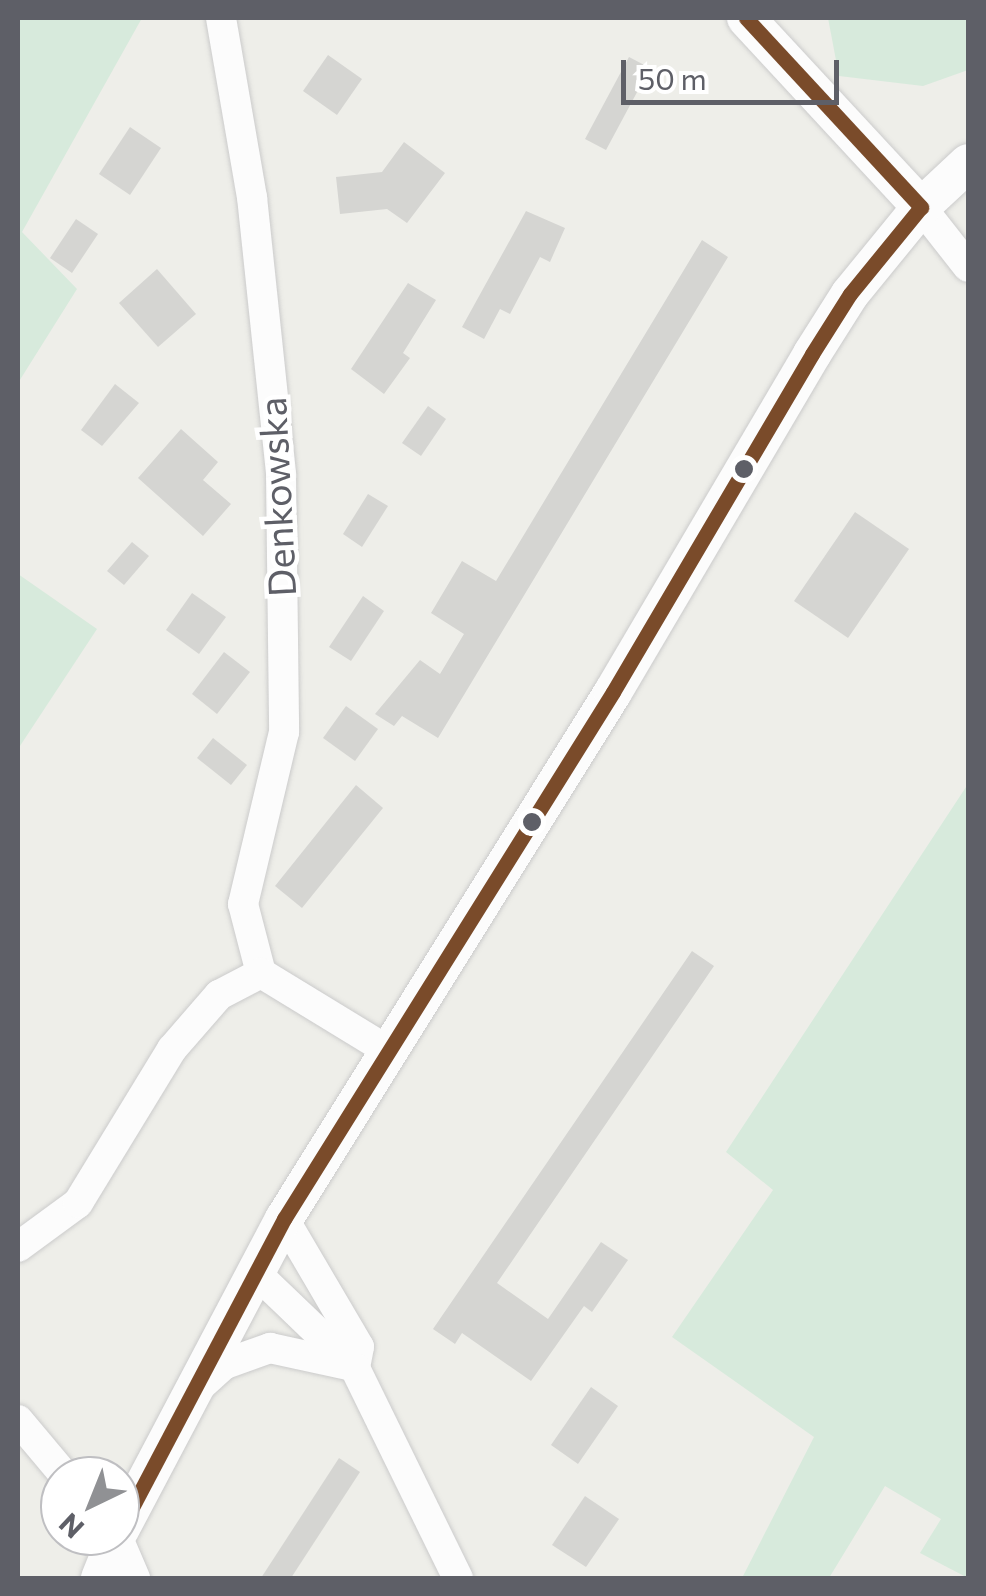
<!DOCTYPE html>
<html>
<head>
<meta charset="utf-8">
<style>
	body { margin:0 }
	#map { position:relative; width:986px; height:1596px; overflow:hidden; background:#eeeee9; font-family:Commissioner,sans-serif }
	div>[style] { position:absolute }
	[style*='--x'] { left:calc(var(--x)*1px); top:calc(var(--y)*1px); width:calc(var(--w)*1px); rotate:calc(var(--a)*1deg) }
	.green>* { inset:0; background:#d7eadc }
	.building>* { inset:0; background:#d5d5d2 }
	.roads { filter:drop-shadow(0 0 2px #cbcbcb) drop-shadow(0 0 2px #cbcbcb) }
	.minor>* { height:30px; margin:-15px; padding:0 15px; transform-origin:15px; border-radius:15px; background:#fcfcfc }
	.tertiary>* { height:38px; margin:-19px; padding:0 19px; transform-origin:19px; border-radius:19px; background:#fcfcfc }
	.bus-1>* { height:15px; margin:-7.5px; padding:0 7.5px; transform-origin:7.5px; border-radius:7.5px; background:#7a4b2a }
	.dots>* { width:28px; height:28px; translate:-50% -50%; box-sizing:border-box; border:5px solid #fff; border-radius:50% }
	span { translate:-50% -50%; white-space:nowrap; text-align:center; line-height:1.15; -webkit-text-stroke:9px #fff; paint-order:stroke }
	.street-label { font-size:38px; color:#5e5f67 }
	.frame { position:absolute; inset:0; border:20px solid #5e5f67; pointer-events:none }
	.north { position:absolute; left:40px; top:1456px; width:100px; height:100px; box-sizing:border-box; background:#fff; border:2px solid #bfbfc2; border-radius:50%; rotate:223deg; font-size:28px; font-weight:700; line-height:40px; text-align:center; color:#5e5f67 }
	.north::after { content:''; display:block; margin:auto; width:35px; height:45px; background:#909194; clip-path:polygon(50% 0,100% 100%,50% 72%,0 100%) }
	.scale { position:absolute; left:621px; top:60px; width:218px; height:45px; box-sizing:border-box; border:5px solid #5e5f67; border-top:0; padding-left:12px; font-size:30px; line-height:35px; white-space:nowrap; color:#5e5f67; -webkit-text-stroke:8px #fff; paint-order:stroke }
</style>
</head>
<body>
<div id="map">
	<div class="green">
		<i style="clip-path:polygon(18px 18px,142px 18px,22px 232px,77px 289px,18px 383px)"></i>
		<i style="clip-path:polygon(828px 18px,968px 18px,968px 70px,923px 86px,839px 76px)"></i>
		<i style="clip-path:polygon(18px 574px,97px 629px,18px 749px)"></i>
		<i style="clip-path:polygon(968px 784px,968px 1578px,920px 1553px,941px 1519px,885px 1486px,829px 1578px,742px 1578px,814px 1437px,672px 1337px,773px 1190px,726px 1152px)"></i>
	</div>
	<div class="building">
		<i style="clip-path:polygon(328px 55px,362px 79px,337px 115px,303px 91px)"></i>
		<i style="clip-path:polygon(629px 57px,650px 68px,606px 150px,585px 139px)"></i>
		<i style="clip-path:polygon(130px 127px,161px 148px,130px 195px,99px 174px)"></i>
		<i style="clip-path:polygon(404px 142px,445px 173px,407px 223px,387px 209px,340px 214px,336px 177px,382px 172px)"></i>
		<i style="clip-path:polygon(526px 211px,565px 228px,550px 262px,540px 257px,510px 314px,500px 309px,484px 339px,462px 327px)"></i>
		<i style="clip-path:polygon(76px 219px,98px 234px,72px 273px,50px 258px)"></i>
		<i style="clip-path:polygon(702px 240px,728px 257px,438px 738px,402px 716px,394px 726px,375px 714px,420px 660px,440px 674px,464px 634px,431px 613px,462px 561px,496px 581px)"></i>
		<i style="clip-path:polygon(157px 269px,196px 314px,158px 347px,119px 303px)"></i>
		<i style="clip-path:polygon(408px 283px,436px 300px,403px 353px,410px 358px,384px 394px,351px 369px)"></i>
		<i style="clip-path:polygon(115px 384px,139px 403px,102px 446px,81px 430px)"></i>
		<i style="clip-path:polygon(428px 406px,446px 419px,421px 456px,402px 443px)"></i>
		<i style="clip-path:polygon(181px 429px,218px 462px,203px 480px,231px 504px,203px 536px,138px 478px)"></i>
		<i style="clip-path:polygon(368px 494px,388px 506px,362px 547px,343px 534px)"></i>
		<i style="clip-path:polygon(855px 512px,909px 549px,848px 638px,794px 601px)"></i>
		<i style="clip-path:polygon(132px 542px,149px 556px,124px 585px,107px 571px)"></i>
		<i style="clip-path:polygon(192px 593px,226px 617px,199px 654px,166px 630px)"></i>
		<i style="clip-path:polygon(363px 596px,384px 611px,351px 661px,329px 647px)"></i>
		<i style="clip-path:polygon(224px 652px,250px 672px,217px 714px,192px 694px)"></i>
		<i style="clip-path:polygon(346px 706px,378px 729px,355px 761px,323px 738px)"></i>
		<i style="clip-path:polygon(213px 738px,247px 765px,231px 785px,197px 758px)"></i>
		<i style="clip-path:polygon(356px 785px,383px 808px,302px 908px,275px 886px)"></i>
		<i style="clip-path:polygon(692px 951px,714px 966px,497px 1283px,548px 1319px,601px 1242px,628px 1260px,592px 1312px,584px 1306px,531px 1381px,462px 1333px,455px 1344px,433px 1329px)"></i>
		<i style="clip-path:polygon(591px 1387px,618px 1406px,578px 1464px,551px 1445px)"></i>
		<i style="clip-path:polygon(339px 1458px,360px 1472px,291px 1578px,261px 1578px)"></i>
		<i style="clip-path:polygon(585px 1496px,619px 1519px,586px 1567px,552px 1545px)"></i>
	</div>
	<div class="roads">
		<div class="minor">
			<i style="--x:221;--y:18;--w:182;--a:80.2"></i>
			<i style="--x:252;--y:197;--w:280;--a:84"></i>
			<i style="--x:281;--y:475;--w:257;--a:89.3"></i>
			<i style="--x:284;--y:732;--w:177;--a:103.4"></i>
			<i style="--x:243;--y:904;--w:71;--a:75.4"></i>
			<i style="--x:261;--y:973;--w:150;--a:31.4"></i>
			<i style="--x:921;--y:207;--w:76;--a:51.9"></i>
			<i style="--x:284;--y:1219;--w:148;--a:59.6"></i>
			<i style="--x:359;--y:1347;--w:21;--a:101"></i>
			<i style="--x:18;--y:1247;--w:74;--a:-36.3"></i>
			<i style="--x:78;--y:1203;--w:180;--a:-58.6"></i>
			<i style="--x:172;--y:1049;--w:72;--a:-49"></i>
			<i style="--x:219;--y:995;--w:47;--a:-27.6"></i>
			<i style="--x:256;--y:1273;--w:137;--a:43.8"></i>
			<i style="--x:355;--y:1368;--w:234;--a:63.9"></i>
			<i style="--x:198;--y:1388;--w:36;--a:-42"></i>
			<i style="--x:225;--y:1364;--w:48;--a:-19.6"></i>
			<i style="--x:270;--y:1348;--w:79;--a:12.4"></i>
			<i style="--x:18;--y:1420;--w:73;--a:50"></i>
			<i style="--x:117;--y:1536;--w:46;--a:66.8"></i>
		</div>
		<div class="tertiary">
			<i style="--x:746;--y:18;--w:258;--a:47.2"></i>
			<i style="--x:120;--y:1530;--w:352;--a:-62.2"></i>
			<i style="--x:284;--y:1219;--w:621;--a:-58.02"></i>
			<i style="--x:613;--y:692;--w:392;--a:-59.5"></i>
			<i style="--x:812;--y:354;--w:71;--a:-57.7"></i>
			<i style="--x:850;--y:294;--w:112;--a:-50.8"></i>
			<i style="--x:921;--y:207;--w:64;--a:-43.1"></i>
			<i style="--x:100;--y:1578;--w:45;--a:-68"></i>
		</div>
	</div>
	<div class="bus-1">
		<i style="--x:746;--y:18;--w:258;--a:47.2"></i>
		<i style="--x:120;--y:1530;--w:352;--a:-62.2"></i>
		<i style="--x:284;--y:1219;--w:621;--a:-58.02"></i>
		<i style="--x:613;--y:692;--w:392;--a:-59.5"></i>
		<i style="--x:812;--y:354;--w:71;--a:-57.7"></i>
		<i style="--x:850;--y:294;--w:112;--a:-50.8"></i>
	</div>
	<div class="dots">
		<i style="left:744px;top:469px;background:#5e5f67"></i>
		<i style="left:532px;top:822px;background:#5e5f67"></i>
	</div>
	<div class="street-label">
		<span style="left:276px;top:497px;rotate:-93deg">Denkowska</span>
	</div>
	<div class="frame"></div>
	<div class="north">N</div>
	<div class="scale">50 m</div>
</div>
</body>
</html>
